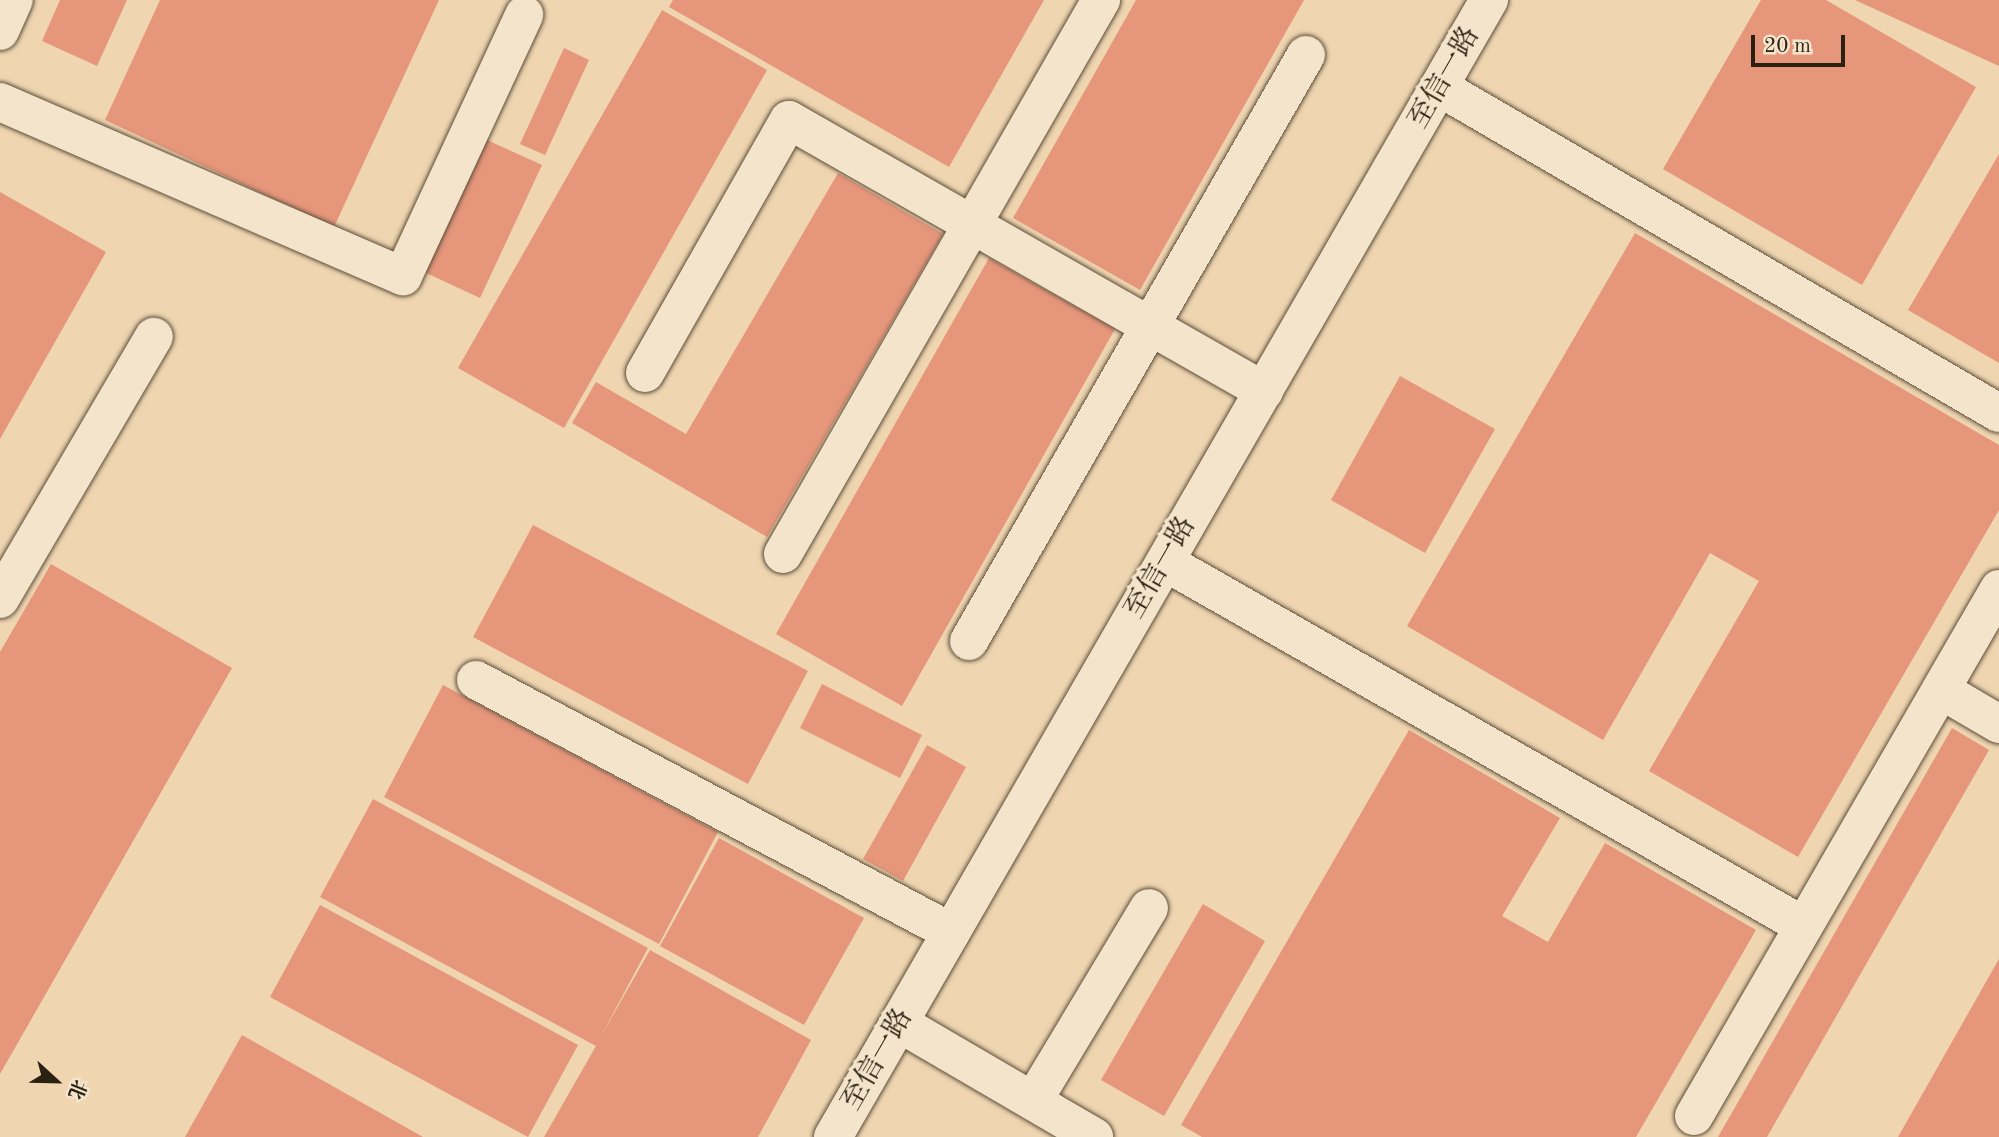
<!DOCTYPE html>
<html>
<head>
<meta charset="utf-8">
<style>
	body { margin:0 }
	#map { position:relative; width:1999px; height:1137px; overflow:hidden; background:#efd5b0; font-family:"Old Standard TT","Noto Serif SC",serif }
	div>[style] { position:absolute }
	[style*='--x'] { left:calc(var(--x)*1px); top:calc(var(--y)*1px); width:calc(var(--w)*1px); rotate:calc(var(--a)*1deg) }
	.building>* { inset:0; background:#e5967b }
	.roads { filter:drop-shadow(0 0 2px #5c4e3a) drop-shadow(0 0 2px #5c4e3a) }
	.minor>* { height:38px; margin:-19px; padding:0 19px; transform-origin:19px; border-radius:19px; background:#f5e4cc }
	span { translate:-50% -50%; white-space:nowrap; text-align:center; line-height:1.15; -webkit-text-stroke:7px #f5e4cc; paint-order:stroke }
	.street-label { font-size:28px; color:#2b2112 }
	.north { position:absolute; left:21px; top:1046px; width:70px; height:70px; -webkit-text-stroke:5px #f5e4cc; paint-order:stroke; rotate:112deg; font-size:19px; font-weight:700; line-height:28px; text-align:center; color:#2b2112 }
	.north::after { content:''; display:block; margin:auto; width:24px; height:32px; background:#2b2112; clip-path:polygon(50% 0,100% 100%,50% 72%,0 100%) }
	.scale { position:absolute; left:1751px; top:35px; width:94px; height:32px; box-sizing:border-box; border:4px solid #2b2112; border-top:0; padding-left:9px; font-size:21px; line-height:24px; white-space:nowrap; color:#2b2112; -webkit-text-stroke:5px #f5e4cc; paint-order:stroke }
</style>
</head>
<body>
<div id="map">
	<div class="building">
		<i style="clip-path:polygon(60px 0,127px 0,97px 66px,42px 41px)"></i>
		<i style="clip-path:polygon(160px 0,439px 0,334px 227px,105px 120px)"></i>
		<i style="clip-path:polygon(673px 0,1044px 0,949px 167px,669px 7px)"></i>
		<i style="clip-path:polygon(1136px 0,1304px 0,1140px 290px,1013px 218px)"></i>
		<i style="clip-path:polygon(1761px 0,1826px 0,1976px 87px,1862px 285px,1663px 169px)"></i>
		<i style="clip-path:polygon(1855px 0,1999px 0,1999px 66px)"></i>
		<i style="clip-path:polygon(662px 10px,767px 70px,564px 428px,458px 368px)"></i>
		<i style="clip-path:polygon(564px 48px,589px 60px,545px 155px,520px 144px)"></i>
		<i style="clip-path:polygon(485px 139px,542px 165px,480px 298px,424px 272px)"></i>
		<i style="clip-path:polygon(1999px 154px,1999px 363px,1908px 310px)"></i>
		<i style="clip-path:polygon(838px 173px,943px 234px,767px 537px,572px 423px,596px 382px,686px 434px)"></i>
		<i style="clip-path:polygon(0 192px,106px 252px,0 439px)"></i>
		<i style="clip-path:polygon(1635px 233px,1999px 445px,1999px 510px,1798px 857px,1649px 771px,1759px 581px,1710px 553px,1603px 740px,1407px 626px)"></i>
		<i style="clip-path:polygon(989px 258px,1115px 329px,902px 706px,776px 634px)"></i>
		<i style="clip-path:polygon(1400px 376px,1495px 429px,1425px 553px,1331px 500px)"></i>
		<i style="clip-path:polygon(533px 525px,808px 671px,748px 784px,473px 637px)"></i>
		<i style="clip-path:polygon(51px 564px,232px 668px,0 1074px,0 652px)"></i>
		<i style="clip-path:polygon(822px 684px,922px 735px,900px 778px,800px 728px)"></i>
		<i style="clip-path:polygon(443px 685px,718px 832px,659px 944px,384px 797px)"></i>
		<i style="clip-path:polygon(1952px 728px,1989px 750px,1767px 1137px,1718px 1137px)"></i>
		<i style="clip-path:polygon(1409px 730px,1560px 818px,1502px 916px,1548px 942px,1605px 843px,1756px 930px,1636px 1137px,1202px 1137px,1181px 1125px)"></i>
		<i style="clip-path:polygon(927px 745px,966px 767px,903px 881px,863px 859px)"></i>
		<i style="clip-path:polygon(373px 799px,648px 948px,600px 1038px,650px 950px,811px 1040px,758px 1137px,544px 1137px,596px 1046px,320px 897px)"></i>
		<i style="clip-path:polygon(719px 838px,864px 918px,804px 1025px,660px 946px)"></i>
		<i style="clip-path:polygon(1203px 904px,1265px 941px,1164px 1116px,1101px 1080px)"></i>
		<i style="clip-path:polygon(320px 905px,578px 1045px,528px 1137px,270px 997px)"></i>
		<i style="clip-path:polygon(1999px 959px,1999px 1137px,1898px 1137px)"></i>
		<i style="clip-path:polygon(242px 1035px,423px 1137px,185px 1137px)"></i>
	</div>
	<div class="roads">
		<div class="minor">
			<i style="--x:0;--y:31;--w:34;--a:-66"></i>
			<i style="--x:1439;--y:87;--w:648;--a:30.21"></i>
			<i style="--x:0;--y:102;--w:439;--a:23.4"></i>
			<i style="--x:403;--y:276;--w:288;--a:-65.1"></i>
			<i style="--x:645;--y:373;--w:291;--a:-60.4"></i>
			<i style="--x:789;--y:120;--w:547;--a:29.71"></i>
			<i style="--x:783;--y:554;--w:639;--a:-60.14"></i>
			<i style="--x:1165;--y:562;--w:735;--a:29.67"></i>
			<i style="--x:0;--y:599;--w:304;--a:-59.6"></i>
			<i style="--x:969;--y:641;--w:676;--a:-60.1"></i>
			<i style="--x:476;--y:680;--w:538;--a:27.95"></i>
			<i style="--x:1941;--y:690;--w:67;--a:30.4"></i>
			<i style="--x:899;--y:1023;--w:226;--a:30.3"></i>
			<i style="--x:1033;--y:1101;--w:225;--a:-59"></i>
			<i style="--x:1694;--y:1116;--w:609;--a:-59.94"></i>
			<i style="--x:833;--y:1137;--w:1313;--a:-60.02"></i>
		</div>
	</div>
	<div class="street-label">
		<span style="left:1445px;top:78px;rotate:-60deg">至信一路</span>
		<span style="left:1161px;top:568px;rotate:-60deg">至信一路</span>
		<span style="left:878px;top:1060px;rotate:-60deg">至信一路</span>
	</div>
	<div class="north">北</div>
	<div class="scale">20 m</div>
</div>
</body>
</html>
